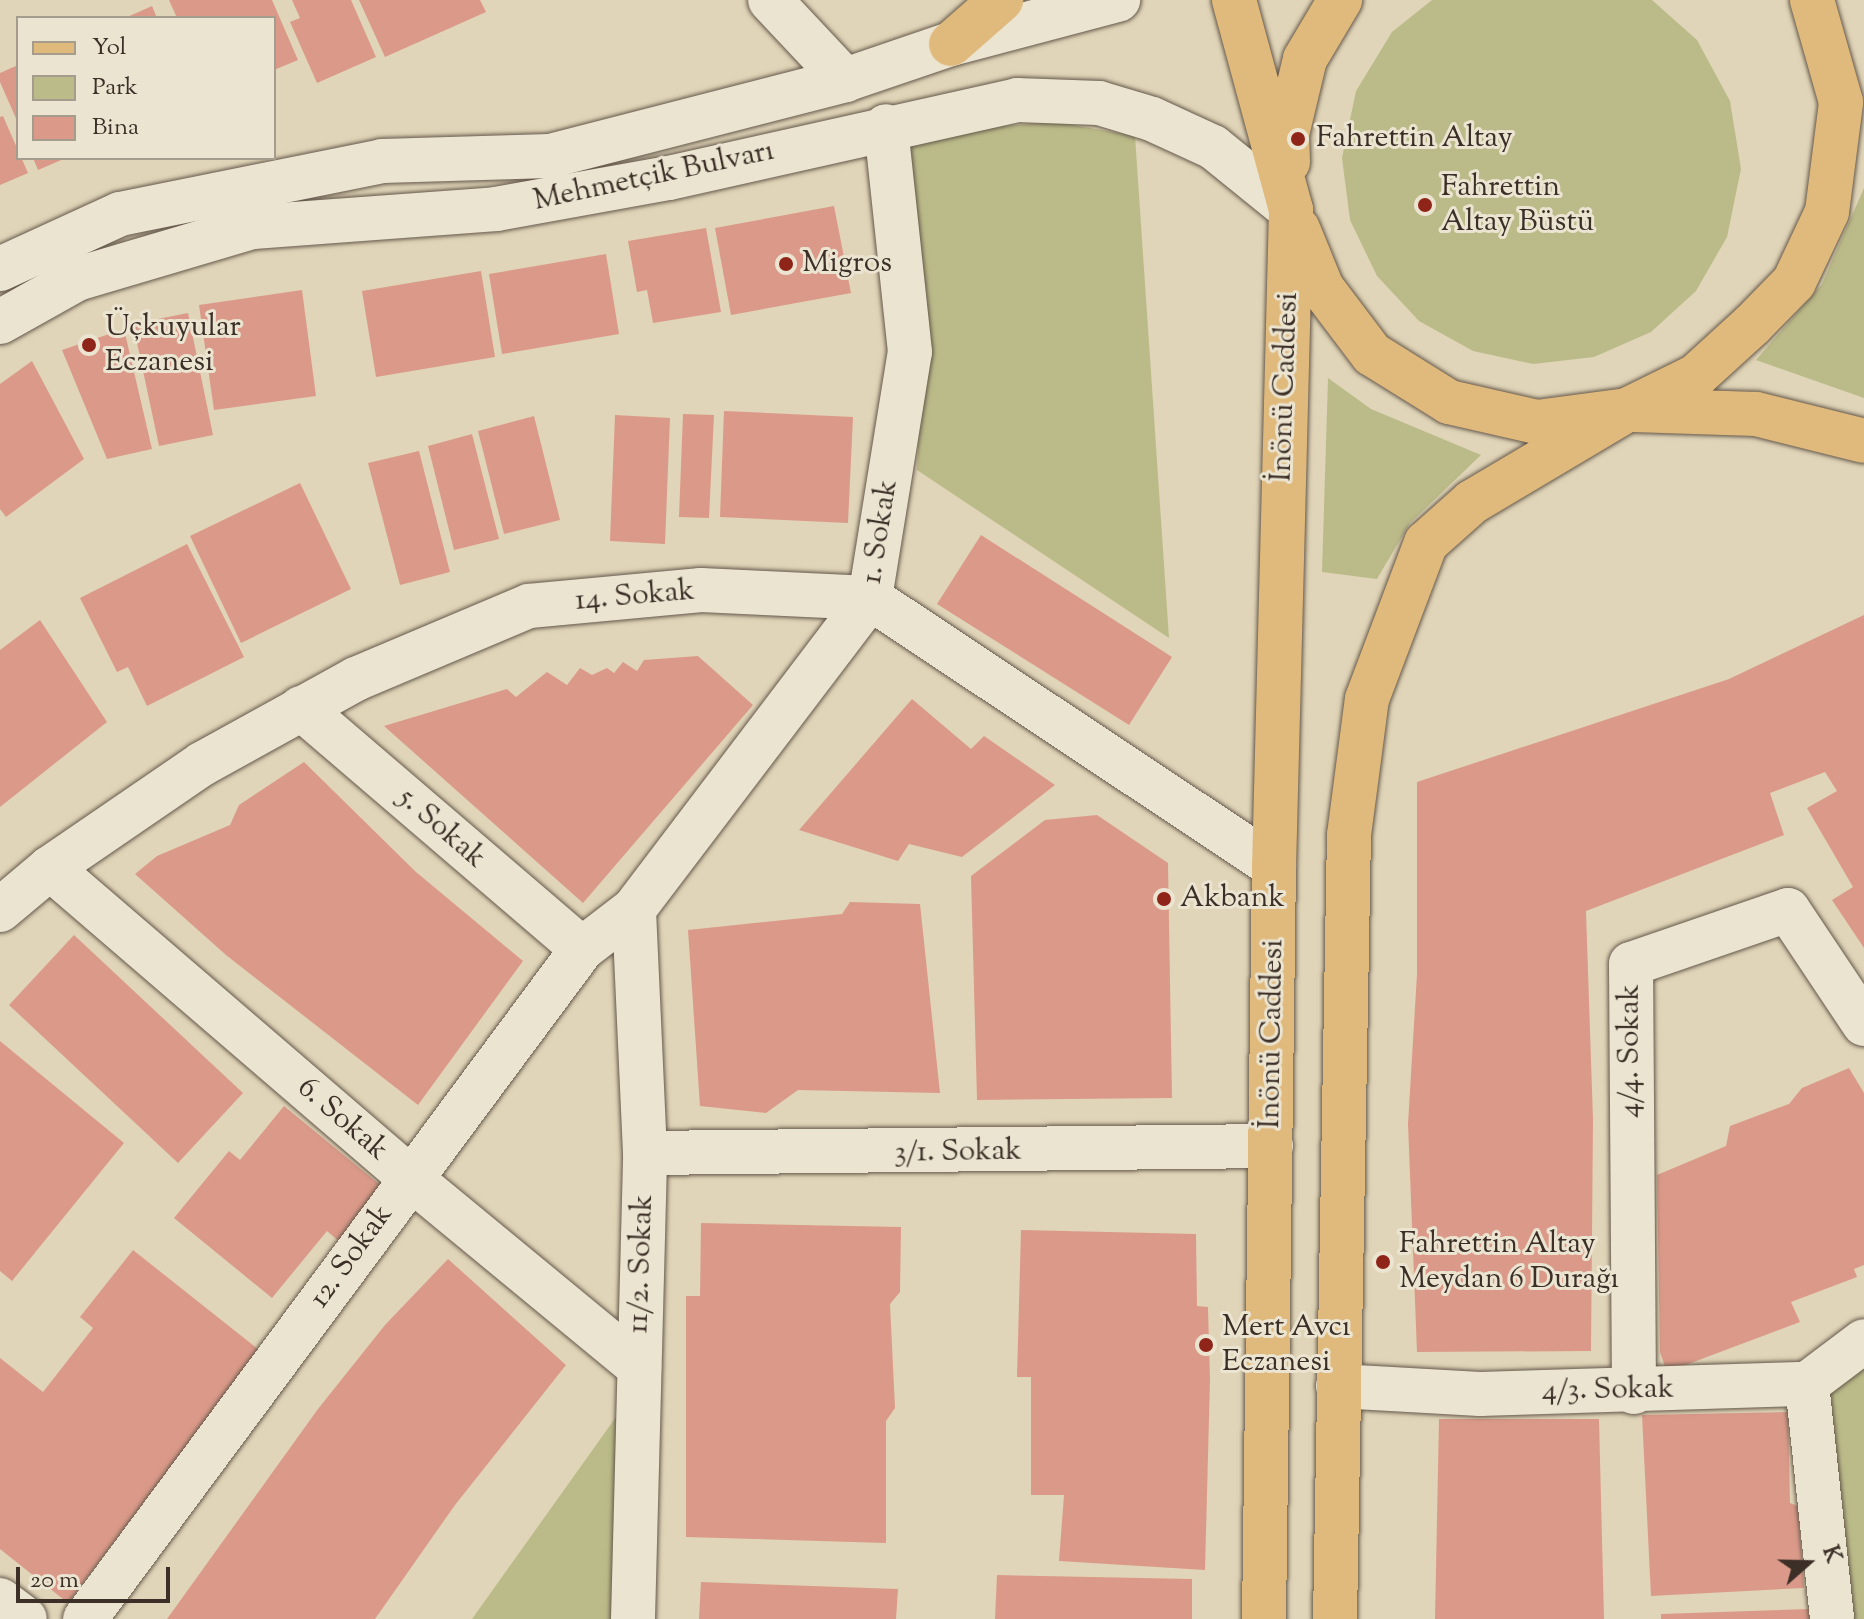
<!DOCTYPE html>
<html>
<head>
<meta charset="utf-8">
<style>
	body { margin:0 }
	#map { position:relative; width:1864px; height:1619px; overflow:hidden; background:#e0d5b8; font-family:"Sorts Mill Goudy",serif }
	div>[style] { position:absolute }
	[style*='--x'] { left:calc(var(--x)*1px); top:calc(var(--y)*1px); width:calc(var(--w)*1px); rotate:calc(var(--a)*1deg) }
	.green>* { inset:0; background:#bbbb89 }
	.building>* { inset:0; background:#db9a89 }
	.roads { filter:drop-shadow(0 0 2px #65584b) drop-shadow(0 0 2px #65584b) }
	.street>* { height:44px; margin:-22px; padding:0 22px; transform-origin:22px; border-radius:22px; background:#ebe4d1 }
	.secondary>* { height:44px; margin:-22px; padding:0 22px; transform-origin:22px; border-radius:22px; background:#ebe4d1 }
	.primary>* { height:44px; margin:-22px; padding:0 22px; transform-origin:22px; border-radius:22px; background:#e0ba7c }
	.dots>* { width:22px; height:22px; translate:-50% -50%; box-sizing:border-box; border:4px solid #ebe4d1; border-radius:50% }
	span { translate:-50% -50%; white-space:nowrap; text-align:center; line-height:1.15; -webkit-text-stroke:6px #ebe4d1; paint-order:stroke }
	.poi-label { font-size:30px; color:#3c2f27 }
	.left { translate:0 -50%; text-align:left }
	.street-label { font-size:30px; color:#3c2f27 }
	.legend { position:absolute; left:16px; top:16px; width:260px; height:144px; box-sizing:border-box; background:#ebe4d1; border:2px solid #a59c8d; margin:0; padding:10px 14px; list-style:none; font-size:24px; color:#3c2f27 }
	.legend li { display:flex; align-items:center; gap:16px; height:40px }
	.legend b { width:40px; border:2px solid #a59c8d }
	.north { position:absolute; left:1768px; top:1523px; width:80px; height:80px; -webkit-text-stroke:6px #ebe4d1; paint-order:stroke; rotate:70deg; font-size:22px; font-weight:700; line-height:32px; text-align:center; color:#3c2f27 }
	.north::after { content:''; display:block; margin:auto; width:28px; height:36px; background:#3c2f27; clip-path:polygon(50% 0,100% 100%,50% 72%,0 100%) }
	.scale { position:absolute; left:16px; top:1567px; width:154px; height:36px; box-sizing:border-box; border:4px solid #3c2f27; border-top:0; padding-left:10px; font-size:24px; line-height:28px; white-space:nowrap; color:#3c2f27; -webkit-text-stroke:6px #ebe4d1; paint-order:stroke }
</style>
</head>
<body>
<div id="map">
	<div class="green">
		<i style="clip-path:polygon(1432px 0,1652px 0,1697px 40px,1730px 101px,1741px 169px,1727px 237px,1696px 291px,1651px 332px,1594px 357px,1533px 364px,1473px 351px,1419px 321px,1377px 276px,1350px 220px,1342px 158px,1356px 91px,1392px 32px)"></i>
		<i style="clip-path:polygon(1056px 122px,1135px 136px,1169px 638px,917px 470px,921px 375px,900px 134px)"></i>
		<i style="clip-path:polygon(1864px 188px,1864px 398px,1756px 360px,1822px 284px)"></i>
		<i style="clip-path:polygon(1328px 378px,1371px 409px,1481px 455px,1410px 523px,1377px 579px,1322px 572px)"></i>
		<i style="clip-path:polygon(1864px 1341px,1864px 1619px,1832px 1619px,1807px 1384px)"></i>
		<i style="clip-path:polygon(621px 1410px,613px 1619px,472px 1619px)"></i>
	</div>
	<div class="building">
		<i style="clip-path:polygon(169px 0,272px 0,298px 60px,274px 70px,274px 18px,177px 18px)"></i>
		<i style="clip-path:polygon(292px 0,351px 0,376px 57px,317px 83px,290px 22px,300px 18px)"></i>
		<i style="clip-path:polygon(359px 0,480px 0,486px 12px,385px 57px)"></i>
		<i style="clip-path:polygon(152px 6px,157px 18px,125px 18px)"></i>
		<i style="clip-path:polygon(18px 65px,18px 123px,0 82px,0 73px)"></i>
		<i style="clip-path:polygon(3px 116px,28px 173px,0 185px,0 117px)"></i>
		<i style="clip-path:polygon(33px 158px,66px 158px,38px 170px)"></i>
		<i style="clip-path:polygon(834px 206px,851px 293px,731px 315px,715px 228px)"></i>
		<i style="clip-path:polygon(706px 228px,721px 312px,653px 323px,647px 290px,637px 292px,628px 241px)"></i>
		<i style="clip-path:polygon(606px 254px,619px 334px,502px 354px,489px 274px)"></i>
		<i style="clip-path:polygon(481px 271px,495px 357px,376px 377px,362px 291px)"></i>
		<i style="clip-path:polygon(302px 290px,316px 396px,214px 410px,199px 305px)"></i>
		<i style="clip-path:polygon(188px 313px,213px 435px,159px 446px,133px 324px)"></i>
		<i style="clip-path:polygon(124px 329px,152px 449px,107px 459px,62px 350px)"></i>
		<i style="clip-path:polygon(32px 361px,84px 459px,6px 517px,0 509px,0 384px)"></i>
		<i style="clip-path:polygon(724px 411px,853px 417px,848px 523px,720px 517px)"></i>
		<i style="clip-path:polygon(683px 414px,714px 415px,709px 518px,679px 517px)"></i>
		<i style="clip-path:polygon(615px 415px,670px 418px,665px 544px,610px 541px)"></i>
		<i style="clip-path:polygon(534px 416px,560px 520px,504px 534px,478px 431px)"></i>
		<i style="clip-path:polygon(472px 434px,499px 539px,454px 550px,428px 446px)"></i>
		<i style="clip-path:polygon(419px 451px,450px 572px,400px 585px,368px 463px)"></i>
		<i style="clip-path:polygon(300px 483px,351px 589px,241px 643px,190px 536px)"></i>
		<i style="clip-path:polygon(981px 535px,1172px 657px,1129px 725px,937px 604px)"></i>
		<i style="clip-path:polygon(187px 544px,244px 657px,147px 706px,128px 667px,117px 672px,80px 598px)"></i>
		<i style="clip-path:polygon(1864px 615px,1864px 948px,1832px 900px,1853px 887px,1807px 808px,1837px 791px,1825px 772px,1770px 793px,1784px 835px,1586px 911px,1593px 1120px,1591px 1351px,1417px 1352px,1408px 1124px,1417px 974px,1417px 782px,1729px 679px)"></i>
		<i style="clip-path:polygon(40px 620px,107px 722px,0 807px,0 650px)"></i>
		<i style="clip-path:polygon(698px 656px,753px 705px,583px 903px,384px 726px,507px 689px,516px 697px,547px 672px,567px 685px,580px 668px,592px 675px,607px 668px,614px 673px,623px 662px,637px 671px,644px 660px)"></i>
		<i style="clip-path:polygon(912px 699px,971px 749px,984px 736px,1055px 785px,962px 857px,909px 844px,898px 861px,799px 830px)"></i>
		<i style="clip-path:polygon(304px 762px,416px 872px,523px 961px,418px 1105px,226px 955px,135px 874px,157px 856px,230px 825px,239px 805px)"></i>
		<i style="clip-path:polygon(1097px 815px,1168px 863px,1172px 1098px,977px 1100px,971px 876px,1045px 820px)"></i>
		<i style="clip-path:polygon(850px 902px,920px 904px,940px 1093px,798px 1090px,766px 1113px,700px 1106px,688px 930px,842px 914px)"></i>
		<i style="clip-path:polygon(74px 935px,243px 1093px,178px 1163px,9px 1005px)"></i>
		<i style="clip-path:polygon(0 1041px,124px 1143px,12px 1281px,0 1271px)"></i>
		<i style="clip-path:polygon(1849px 1068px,1864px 1093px,1864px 1265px,1854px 1269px,1857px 1277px,1791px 1302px,1800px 1322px,1667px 1372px,1660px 1352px,1657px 1175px,1726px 1146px,1730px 1126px,1789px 1104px,1802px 1088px)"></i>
		<i style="clip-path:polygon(284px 1106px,385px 1189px,341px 1243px,327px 1231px,272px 1298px,174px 1218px,229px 1151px,240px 1160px)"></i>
		<i style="clip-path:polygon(701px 1223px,901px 1227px,900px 1292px,890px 1304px,895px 1408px,886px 1421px,886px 1543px,686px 1537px,686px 1296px,700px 1296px)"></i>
		<i style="clip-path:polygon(1021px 1230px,1196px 1234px,1197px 1306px,1208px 1307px,1210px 1380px,1205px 1570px,1059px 1561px,1064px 1495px,1031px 1495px,1031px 1377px,1017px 1377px)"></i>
		<i style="clip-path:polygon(133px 1250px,259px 1350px,68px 1603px,0 1549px,0 1358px,43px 1392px,93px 1328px,80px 1317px)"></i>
		<i style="clip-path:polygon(448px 1259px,566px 1365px,455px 1505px,375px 1619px,167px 1619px,318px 1409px,385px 1325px)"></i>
		<i style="clip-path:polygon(1788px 1412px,1790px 1503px,1798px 1506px,1804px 1588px,1651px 1596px,1642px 1415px)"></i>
		<i style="clip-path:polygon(1439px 1419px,1599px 1419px,1604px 1619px,1435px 1619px)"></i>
		<i style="clip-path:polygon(997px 1575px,1192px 1579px,1192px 1619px,995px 1619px)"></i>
		<i style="clip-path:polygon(701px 1582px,898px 1589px,896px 1619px,699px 1619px)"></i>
		<i style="clip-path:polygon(1809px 1609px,1810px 1619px,1661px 1619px,1661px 1614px)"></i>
	</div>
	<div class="roads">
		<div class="street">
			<i style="--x:770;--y:0;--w:110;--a:46.8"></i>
			<i style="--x:301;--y:708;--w:370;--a:40.6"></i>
			<i style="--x:50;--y:868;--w:475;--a:40.7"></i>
			<i style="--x:410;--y:1178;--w:297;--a:39.5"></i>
			<i style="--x:0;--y:910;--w:65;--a:-40"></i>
			<i style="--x:50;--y:868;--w:184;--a:-34.4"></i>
			<i style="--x:202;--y:764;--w:176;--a:-28.9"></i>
			<i style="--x:356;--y:679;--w:188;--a:-22.9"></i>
			<i style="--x:529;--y:606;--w:173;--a:-5.3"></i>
			<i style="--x:701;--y:590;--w:169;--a:2.7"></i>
			<i style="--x:870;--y:598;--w:485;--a:33.6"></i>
			<i style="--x:645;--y:1153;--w:626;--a:-0.64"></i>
			<i style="--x:1807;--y:1384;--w:236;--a:83.9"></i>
			<i style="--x:1338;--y:1386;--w:142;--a:3.2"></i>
			<i style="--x:1480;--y:1394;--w:327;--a:-1.8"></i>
			<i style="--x:1807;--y:1384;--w:71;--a:-37"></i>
			<i style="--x:1634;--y:1392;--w:428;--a:-90.4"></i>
			<i style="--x:1631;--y:964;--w:166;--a:-19"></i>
			<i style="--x:1788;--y:910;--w:137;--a:56.3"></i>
			<i style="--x:0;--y:1600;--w:31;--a:37"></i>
			<i style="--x:85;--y:1619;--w:834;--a:-53.43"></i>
			<i style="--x:582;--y:949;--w:66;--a:-37.6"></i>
			<i style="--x:634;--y:909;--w:390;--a:-52.8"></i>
			<i style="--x:870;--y:598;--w:249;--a:-80.8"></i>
			<i style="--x:910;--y:352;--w:227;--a:-96.1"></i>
			<i style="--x:633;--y:1619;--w:466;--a:-88.5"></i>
			<i style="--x:645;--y:1153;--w:244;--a:-92.6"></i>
		</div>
		<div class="secondary">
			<i style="--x:0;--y:269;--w:132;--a:-24.6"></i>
			<i style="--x:120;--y:214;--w:267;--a:-11.4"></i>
			<i style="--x:382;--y:161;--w:168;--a:-1.7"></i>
			<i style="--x:550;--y:156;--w:305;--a:-14.4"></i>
			<i style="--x:845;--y:80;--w:112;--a:-18.8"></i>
			<i style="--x:951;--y:44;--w:173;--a:-14.8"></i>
			<i style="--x:0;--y:322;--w:88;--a:-29.2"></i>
			<i style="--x:77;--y:279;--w:184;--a:-16.5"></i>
			<i style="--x:253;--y:227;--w:244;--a:-4.2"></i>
			<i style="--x:496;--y:209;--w:176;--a:-10.2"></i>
			<i style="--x:669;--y:178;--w:357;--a:-12.6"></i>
			<i style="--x:1017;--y:100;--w:82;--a:2.1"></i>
			<i style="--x:1099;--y:103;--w:55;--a:16.8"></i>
			<i style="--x:1152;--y:119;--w:67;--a:24.7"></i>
			<i style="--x:1213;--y:147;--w:100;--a:38.9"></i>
		</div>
		<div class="primary">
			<i style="--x:1234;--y:0;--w:218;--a:74.8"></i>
			<i style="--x:1291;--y:210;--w:656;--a:91.48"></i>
			<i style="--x:1274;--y:866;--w:753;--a:90.76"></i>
			<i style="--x:951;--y:44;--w:67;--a:-41.3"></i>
			<i style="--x:1288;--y:162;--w:28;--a:-92"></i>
			<i style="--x:1287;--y:134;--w:77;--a:-76.5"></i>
			<i style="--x:1305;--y:59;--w:69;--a:-59.3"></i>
			<i style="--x:1298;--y:229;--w:64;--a:67.9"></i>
			<i style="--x:1322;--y:288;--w:83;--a:52.9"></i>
			<i style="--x:1372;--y:354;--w:91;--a:31.9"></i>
			<i style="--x:1449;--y:402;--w:90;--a:12.8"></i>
			<i style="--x:1537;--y:422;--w:91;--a:-7.6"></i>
			<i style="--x:1627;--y:410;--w:77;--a:-26.2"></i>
			<i style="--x:1696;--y:376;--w:76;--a:-42.3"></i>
			<i style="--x:1752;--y:325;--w:60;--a:-45.7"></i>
			<i style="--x:1794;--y:282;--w:77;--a:-64.8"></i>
			<i style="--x:1827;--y:212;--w:111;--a:-82.7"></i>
			<i style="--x:1841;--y:102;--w:106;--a:-105.9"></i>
			<i style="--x:1633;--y:410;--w:123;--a:1.9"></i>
			<i style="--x:1756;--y:414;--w:111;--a:14"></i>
			<i style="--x:1335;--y:1619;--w:784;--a:-88.98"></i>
			<i style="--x:1349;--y:835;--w:137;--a:-82.5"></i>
			<i style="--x:1367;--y:699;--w:167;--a:-69.3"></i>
			<i style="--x:1426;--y:543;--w:62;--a:-41.7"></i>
			<i style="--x:1472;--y:502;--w:180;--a:-30.7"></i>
		</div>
	</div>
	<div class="dots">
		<i style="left:1298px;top:139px;background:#8f2418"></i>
		<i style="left:1425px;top:205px;background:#8f2418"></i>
		<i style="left:786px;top:264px;background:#8f2418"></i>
		<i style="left:89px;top:345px;background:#8f2418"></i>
		<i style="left:1164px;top:899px;background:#8f2418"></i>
		<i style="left:1383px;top:1262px;background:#8f2418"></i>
		<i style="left:1206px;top:1345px;background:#8f2418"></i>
	</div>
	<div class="poi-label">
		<span class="left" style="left:1316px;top:139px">Fahrettin Altay</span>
		<span class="left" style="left:1441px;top:205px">Fahrettin<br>Altay Büstü</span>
		<span class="left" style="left:802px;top:264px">Migros</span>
		<span class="left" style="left:105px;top:345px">Üçkuyular<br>Eczanesi</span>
		<span class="left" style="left:1180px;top:899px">Akbank</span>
		<span class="left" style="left:1399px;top:1262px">Fahrettin Altay<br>Meydan 6 Durağı</span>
		<span class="left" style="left:1222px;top:1345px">Mert Avcı<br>Eczanesi</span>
	</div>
	<div class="street-label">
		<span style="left:654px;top:177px;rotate:-12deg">Mehmetçik Bulvarı</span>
		<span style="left:1286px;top:387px;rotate:-88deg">İnönü Caddesi</span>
		<span style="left:881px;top:532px;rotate:-81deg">1. Sokak</span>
		<span style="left:635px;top:597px;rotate:-5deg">14. Sokak</span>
		<span style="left:441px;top:829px;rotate:41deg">5. Sokak</span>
		<span style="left:1273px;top:1034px;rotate:-89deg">İnönü Caddesi</span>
		<span style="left:1631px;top:1051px;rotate:-90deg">4/4. Sokak</span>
		<span style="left:342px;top:1120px;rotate:41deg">6. Sokak</span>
		<span style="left:958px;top:1153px;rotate:-1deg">3/1. Sokak</span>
		<span style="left:352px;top:1257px;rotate:-54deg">12. Sokak</span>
		<span style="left:642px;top:1264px;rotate:-88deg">11/2. Sokak</span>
		<span style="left:1608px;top:1391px;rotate:-1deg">4/3. Sokak</span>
	</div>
	<ul class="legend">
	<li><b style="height:10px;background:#e0ba7c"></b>Yol</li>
	<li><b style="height:22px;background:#bbbb89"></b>Park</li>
	<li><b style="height:22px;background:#db9a89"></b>Bina</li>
	</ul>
	<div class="north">K</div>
	<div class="scale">20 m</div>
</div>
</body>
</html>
